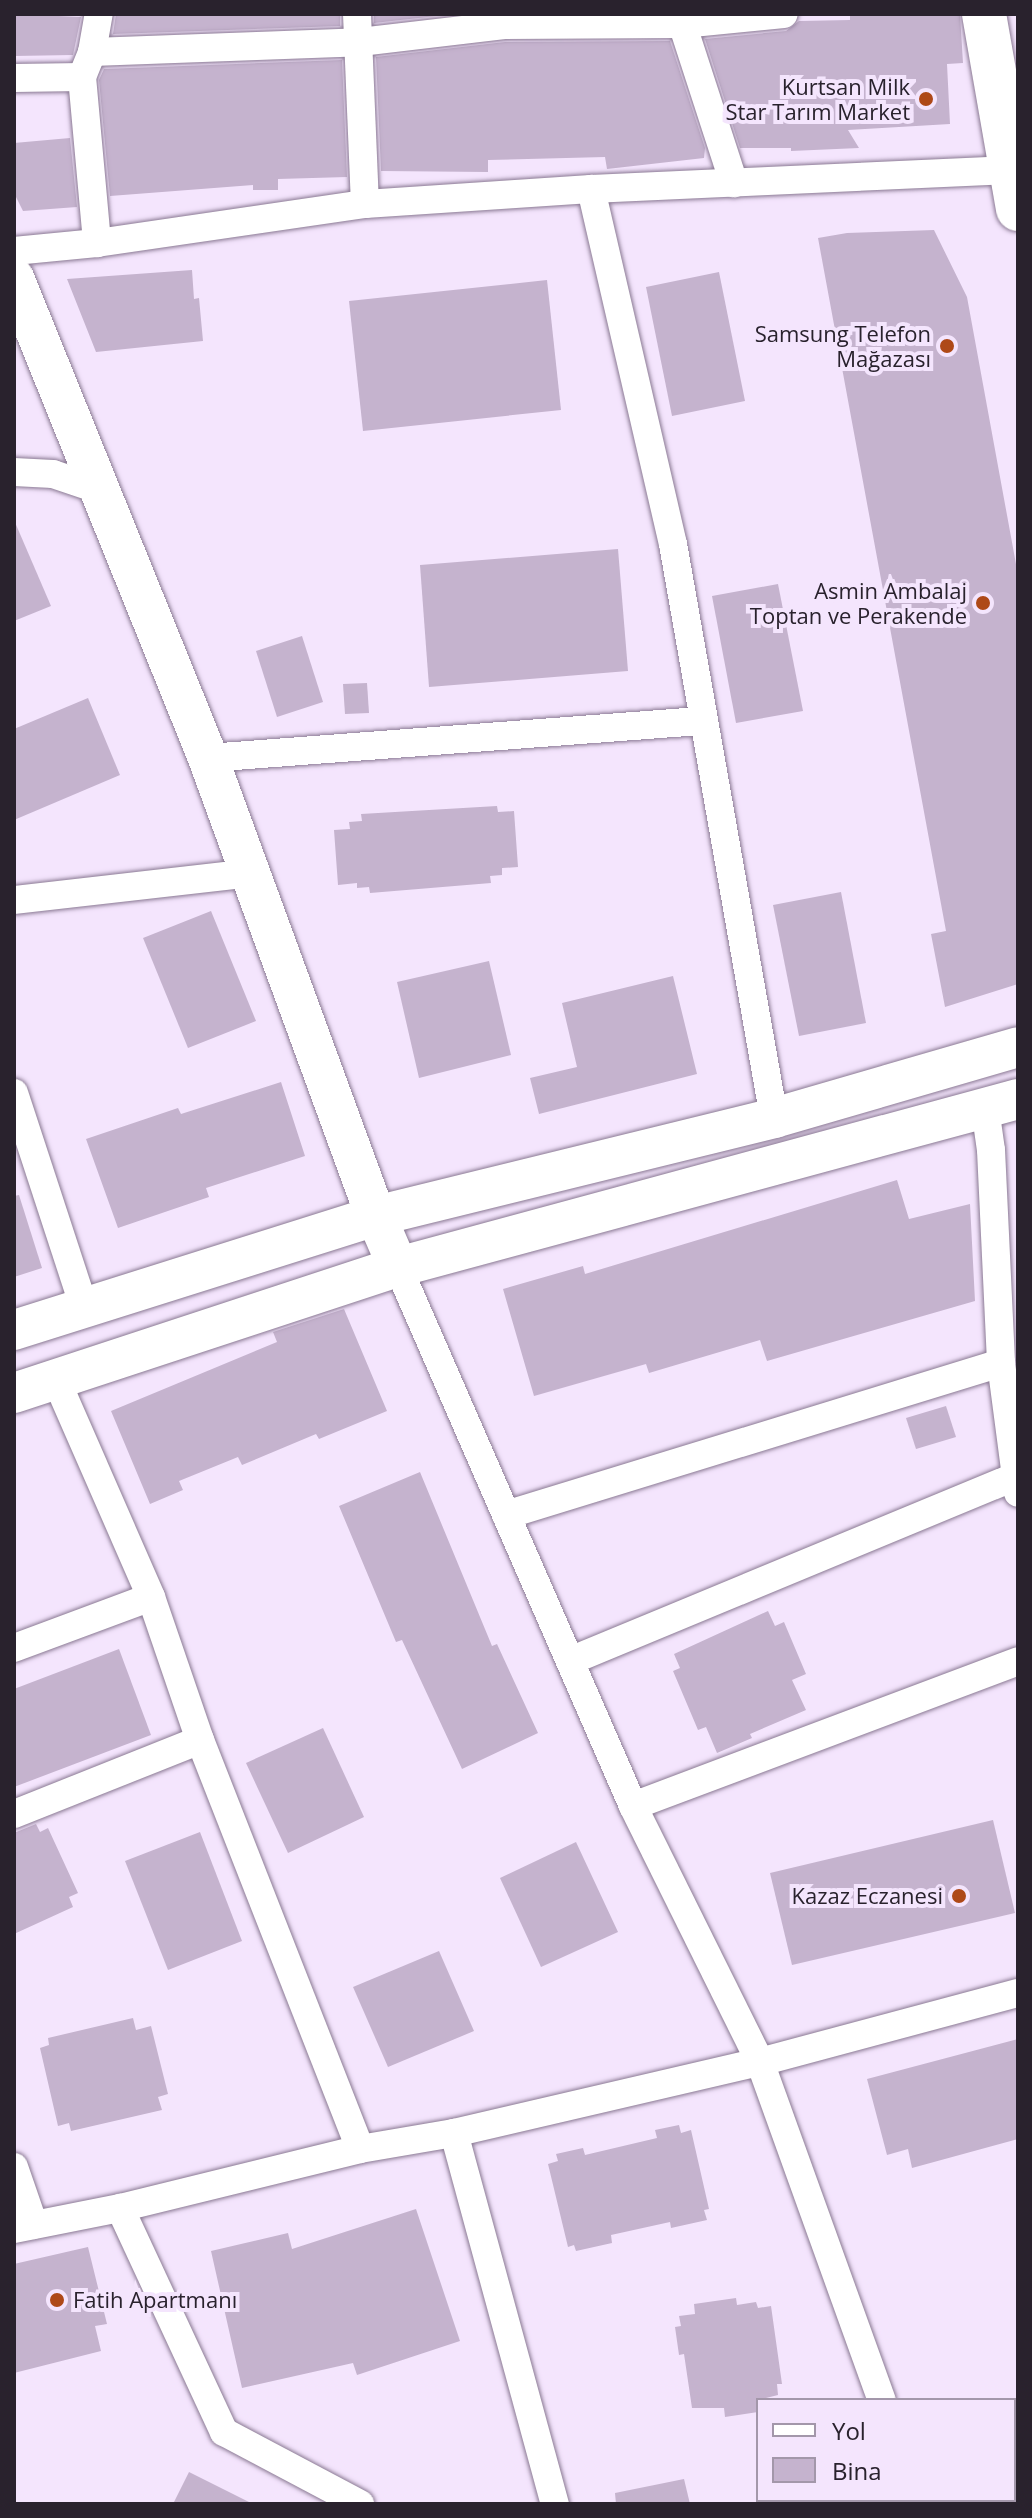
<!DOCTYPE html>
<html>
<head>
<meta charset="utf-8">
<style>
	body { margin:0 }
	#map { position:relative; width:1032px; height:2518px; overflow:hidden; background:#f4e5fd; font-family:"Open Sans",sans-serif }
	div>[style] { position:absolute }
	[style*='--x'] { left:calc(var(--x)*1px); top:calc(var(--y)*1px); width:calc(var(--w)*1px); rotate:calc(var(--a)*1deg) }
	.building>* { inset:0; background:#c5b3ce }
	.roads { filter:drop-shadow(0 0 2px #8a7993) drop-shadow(0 0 2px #8a7993) }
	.street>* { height:28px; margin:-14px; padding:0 14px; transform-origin:14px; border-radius:14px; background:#fff }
	.secondary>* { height:40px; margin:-20px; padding:0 20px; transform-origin:20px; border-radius:20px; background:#fff }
	.highway>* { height:44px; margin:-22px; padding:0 22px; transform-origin:22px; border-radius:22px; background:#fff }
	.dots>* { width:22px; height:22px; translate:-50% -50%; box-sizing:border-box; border:4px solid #f4e5fd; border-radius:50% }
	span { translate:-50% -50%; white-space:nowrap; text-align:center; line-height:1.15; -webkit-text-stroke:8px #f4e5fd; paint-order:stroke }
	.poi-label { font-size:22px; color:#29222d }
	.right { translate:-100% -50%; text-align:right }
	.left { translate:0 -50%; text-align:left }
	.frame { position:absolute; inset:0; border:16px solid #29222d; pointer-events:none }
	.legend { position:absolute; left:756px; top:2398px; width:260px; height:104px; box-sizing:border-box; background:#f4e5fd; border:2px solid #a397aa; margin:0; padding:10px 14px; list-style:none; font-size:24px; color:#29222d }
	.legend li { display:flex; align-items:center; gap:16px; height:40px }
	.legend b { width:40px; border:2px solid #a397aa }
</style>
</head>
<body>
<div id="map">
	<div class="building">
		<i style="clip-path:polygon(14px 14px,81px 17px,73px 55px,14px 56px)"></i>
		<i style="clip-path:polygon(116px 14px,340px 14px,340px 26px,113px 34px)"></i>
		<i style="clip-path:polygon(374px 14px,436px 14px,436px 16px,374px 23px)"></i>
		<i style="clip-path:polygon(960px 14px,963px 63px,947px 64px,950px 124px,848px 130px,859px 148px,791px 151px,791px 148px,740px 148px,705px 39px,786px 31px,799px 21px,850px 20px,850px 15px)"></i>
		<i style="clip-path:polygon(670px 41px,705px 148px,704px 158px,607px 169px,605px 157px,488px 160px,488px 172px,381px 171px,376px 57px,505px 42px)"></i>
		<i style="clip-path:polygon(342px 60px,347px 177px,278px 179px,278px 190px,253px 190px,253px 185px,110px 196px,99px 80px,104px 69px)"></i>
		<i style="clip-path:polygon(70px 138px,77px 207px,23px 211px,14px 193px,14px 143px)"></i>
		<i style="clip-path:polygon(934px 230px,967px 297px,1018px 575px,1018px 984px,945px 1007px,931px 934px,946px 931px,818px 238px,847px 233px)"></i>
		<i style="clip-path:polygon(192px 270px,194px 299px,199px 298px,203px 341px,96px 352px,67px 279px)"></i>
		<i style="clip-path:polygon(719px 272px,745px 401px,672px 416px,646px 287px)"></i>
		<i style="clip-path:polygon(547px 280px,561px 410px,363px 431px,349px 301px)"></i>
		<i style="clip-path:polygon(14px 520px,51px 606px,14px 621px)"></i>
		<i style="clip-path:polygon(618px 549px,628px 671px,429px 687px,420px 565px)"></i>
		<i style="clip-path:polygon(778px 584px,803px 711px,736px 723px,712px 596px)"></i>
		<i style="clip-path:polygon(302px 636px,323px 702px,277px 717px,256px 651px)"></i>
		<i style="clip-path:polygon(367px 683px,369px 713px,345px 714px,343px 684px)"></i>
		<i style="clip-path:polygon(88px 698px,120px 775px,14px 820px,14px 729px)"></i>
		<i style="clip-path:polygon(497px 806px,498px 812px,514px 811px,518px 867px,502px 868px,502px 875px,490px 876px,491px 883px,370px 893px,369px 887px,357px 888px,357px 883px,338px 885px,334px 830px,350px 829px,349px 822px,362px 821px,361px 814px)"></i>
		<i style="clip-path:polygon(841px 892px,866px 1023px,799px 1036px,773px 905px)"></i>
		<i style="clip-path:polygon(211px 911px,256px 1021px,188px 1048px,143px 938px)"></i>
		<i style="clip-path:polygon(489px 961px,511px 1055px,419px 1078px,397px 982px)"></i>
		<i style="clip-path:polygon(673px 976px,697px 1074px,539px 1114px,530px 1078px,577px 1067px,562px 1003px)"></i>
		<i style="clip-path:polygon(281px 1082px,305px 1156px,206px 1188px,209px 1197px,118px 1228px,86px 1139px,178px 1108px,181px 1114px)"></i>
		<i style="clip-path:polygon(897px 1180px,909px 1219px,970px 1204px,975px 1301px,767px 1361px,760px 1340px,649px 1373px,646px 1364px,534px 1396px,503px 1289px,583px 1266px,585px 1274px)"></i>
		<i style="clip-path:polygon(19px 1195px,42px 1268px,14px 1277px,14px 1196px)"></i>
		<i style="clip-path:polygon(344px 1309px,387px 1411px,319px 1439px,316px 1434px,242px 1465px,238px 1457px,179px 1481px,183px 1490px,150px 1504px,111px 1411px,277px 1342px,273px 1332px)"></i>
		<i style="clip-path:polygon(946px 1406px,956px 1437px,916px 1449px,906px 1418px)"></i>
		<i style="clip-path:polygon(420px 1472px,492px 1646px,497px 1644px,538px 1733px,462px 1769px,402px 1640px,396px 1642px,339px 1506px)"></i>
		<i style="clip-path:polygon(768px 1611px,775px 1626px,784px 1622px,806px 1674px,792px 1680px,806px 1710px,750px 1734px,752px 1738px,717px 1753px,706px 1727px,698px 1730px,673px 1671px,680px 1668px,674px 1654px)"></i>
		<i style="clip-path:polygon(119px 1649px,151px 1735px,14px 1787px,14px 1689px)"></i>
		<i style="clip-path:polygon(323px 1728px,364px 1817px,288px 1853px,246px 1763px)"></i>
		<i style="clip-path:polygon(993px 1820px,1015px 1913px,792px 1965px,770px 1873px)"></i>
		<i style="clip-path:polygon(36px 1824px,40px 1832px,48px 1828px,78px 1893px,69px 1897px,73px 1907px,14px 1934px,14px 1833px)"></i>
		<i style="clip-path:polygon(200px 1832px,242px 1941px,168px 1970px,125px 1861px)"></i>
		<i style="clip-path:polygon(576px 1842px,618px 1932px,541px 1967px,500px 1878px)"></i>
		<i style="clip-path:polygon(439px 1951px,474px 2031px,388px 2067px,353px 1987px)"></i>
		<i style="clip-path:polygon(133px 2018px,136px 2030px,151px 2026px,168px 2094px,158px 2097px,162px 2110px,71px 2131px,69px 2123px,58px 2126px,40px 2048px,49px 2045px,48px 2038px)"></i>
		<i style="clip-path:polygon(1018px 2039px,1018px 2139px,912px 2168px,908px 2149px,887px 2155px,867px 2079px)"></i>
		<i style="clip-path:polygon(679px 2125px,681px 2133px,691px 2130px,709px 2209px,704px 2210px,707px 2220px,671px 2228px,670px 2222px,611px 2235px,612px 2243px,576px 2251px,574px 2245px,568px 2247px,548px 2164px,558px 2161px,556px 2154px,583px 2148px,585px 2155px,657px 2138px,655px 2130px)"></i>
		<i style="clip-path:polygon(416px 2209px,460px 2341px,357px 2375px,353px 2363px,242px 2388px,211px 2251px,288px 2233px,292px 2249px)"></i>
		<i style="clip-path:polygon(88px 2247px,107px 2324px,95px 2326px,101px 2351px,14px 2373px,14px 2264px)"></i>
		<i style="clip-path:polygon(736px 2298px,737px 2305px,756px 2302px,758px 2308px,771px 2306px,782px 2384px,777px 2384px,778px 2395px,758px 2400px,758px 2412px,725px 2417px,724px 2408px,692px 2408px,684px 2354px,679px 2355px,675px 2327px,681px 2326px,679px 2316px,695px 2314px,694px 2304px)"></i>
		<i style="clip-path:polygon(189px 2472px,253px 2504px,173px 2504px)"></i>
		<i style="clip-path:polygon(684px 2479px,690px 2504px,616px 2504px,615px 2493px)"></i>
	</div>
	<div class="roads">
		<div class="street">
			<i style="--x:357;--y:14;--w:190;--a:87.6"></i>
			<i style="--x:679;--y:14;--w:178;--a:72"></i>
			<i style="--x:92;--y:52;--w:39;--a:-80"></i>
			<i style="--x:82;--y:77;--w:167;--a:84.8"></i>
			<i style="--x:14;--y:78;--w:68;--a:-0.8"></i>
			<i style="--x:82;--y:77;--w:27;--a:-68"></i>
			<i style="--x:92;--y:52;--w:268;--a:-2.1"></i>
			<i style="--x:360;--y:42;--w:145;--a:-6.7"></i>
			<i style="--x:504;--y:25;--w:178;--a:-0.3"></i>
			<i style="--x:682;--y:24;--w:102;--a:-5.6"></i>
			<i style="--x:591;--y:189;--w:364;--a:77"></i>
			<i style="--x:673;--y:544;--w:583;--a:80.02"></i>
			<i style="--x:14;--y:251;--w:83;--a:-5.5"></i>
			<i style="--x:97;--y:243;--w:271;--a:-8.3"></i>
			<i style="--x:365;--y:204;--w:226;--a:-3.8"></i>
			<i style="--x:591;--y:189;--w:420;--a:-2.6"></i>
			<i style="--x:14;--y:472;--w:39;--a:3"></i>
			<i style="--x:53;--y:474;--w:50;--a:18.8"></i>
			<i style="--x:208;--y:758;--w:495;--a:-4.3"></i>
			<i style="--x:14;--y:900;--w:238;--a:-6.5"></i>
			<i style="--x:14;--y:1093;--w:225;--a:71.9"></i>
			<i style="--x:985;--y:1108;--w:42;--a:81.9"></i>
			<i style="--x:991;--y:1150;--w:213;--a:87.3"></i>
			<i style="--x:1001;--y:1363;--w:131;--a:82.5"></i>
			<i style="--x:398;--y:1267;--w:588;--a:66.44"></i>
			<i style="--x:633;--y:1806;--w:286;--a:63.6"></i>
			<i style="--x:760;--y:2062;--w:359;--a:70.2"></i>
			<i style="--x:55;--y:1377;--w:240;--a:66.4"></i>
			<i style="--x:151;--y:1597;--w:151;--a:71.1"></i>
			<i style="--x:200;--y:1740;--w:439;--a:68.6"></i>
			<i style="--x:506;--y:1515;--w:518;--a:-17.07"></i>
			<i style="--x:14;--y:1648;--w:146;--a:-20.4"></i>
			<i style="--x:570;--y:1661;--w:483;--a:-22.5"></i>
			<i style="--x:633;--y:1806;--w:411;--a:-20.6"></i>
			<i style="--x:14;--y:1814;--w:200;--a:-21.7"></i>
			<i style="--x:454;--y:2133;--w:385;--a:74.8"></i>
			<i style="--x:14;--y:2167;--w:61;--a:71"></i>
			<i style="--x:120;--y:2208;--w:247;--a:65.1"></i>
			<i style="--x:224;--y:2432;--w:154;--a:27.9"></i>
			<i style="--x:14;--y:2229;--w:108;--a:-11.2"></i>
			<i style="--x:120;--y:2208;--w:247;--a:-13.8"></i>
			<i style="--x:360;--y:2149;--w:95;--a:-9.7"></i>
			<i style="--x:454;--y:2133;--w:314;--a:-13.1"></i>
			<i style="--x:760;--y:2062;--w:267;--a:-15"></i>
			<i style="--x:918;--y:2500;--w:4;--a:63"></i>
		</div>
		<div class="secondary">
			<i style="--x:14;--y:278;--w:518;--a:67.99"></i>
			<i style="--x:208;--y:758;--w:488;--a:69.9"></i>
			<i style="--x:376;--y:1216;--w:56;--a:66.7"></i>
			<i style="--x:14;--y:1330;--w:380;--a:-17.5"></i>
			<i style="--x:376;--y:1216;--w:410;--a:-13.8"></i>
			<i style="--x:774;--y:1118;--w:254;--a:-16.2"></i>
			<i style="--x:14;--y:1393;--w:404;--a:-18.2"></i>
			<i style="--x:398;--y:1267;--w:642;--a:-15.16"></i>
		</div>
		<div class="highway">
			<i style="--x:984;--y:14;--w:198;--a:80.1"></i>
		</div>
	</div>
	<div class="dots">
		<i style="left:926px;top:99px;background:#ae4918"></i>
		<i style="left:947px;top:346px;background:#ae4918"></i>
		<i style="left:983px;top:603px;background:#ae4918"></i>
		<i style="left:959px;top:1896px;background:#ae4918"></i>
		<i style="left:57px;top:2300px;background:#ae4918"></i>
	</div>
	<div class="poi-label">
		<span class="right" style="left:910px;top:99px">Kurtsan Milk<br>Star Tarım Market</span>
		<span class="right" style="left:931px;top:346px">Samsung Telefon<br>Mağazası</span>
		<span class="right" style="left:967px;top:603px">Asmin Ambalaj<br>Toptan ve Perakende</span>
		<span class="right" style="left:943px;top:1896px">Kazaz Eczanesi</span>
		<span class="left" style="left:73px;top:2300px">Fatih Apartmanı</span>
	</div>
	<div class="frame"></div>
	<ul class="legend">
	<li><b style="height:10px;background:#fff"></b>Yol</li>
	<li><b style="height:22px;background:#c5b3ce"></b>Bina</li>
	</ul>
</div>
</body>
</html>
